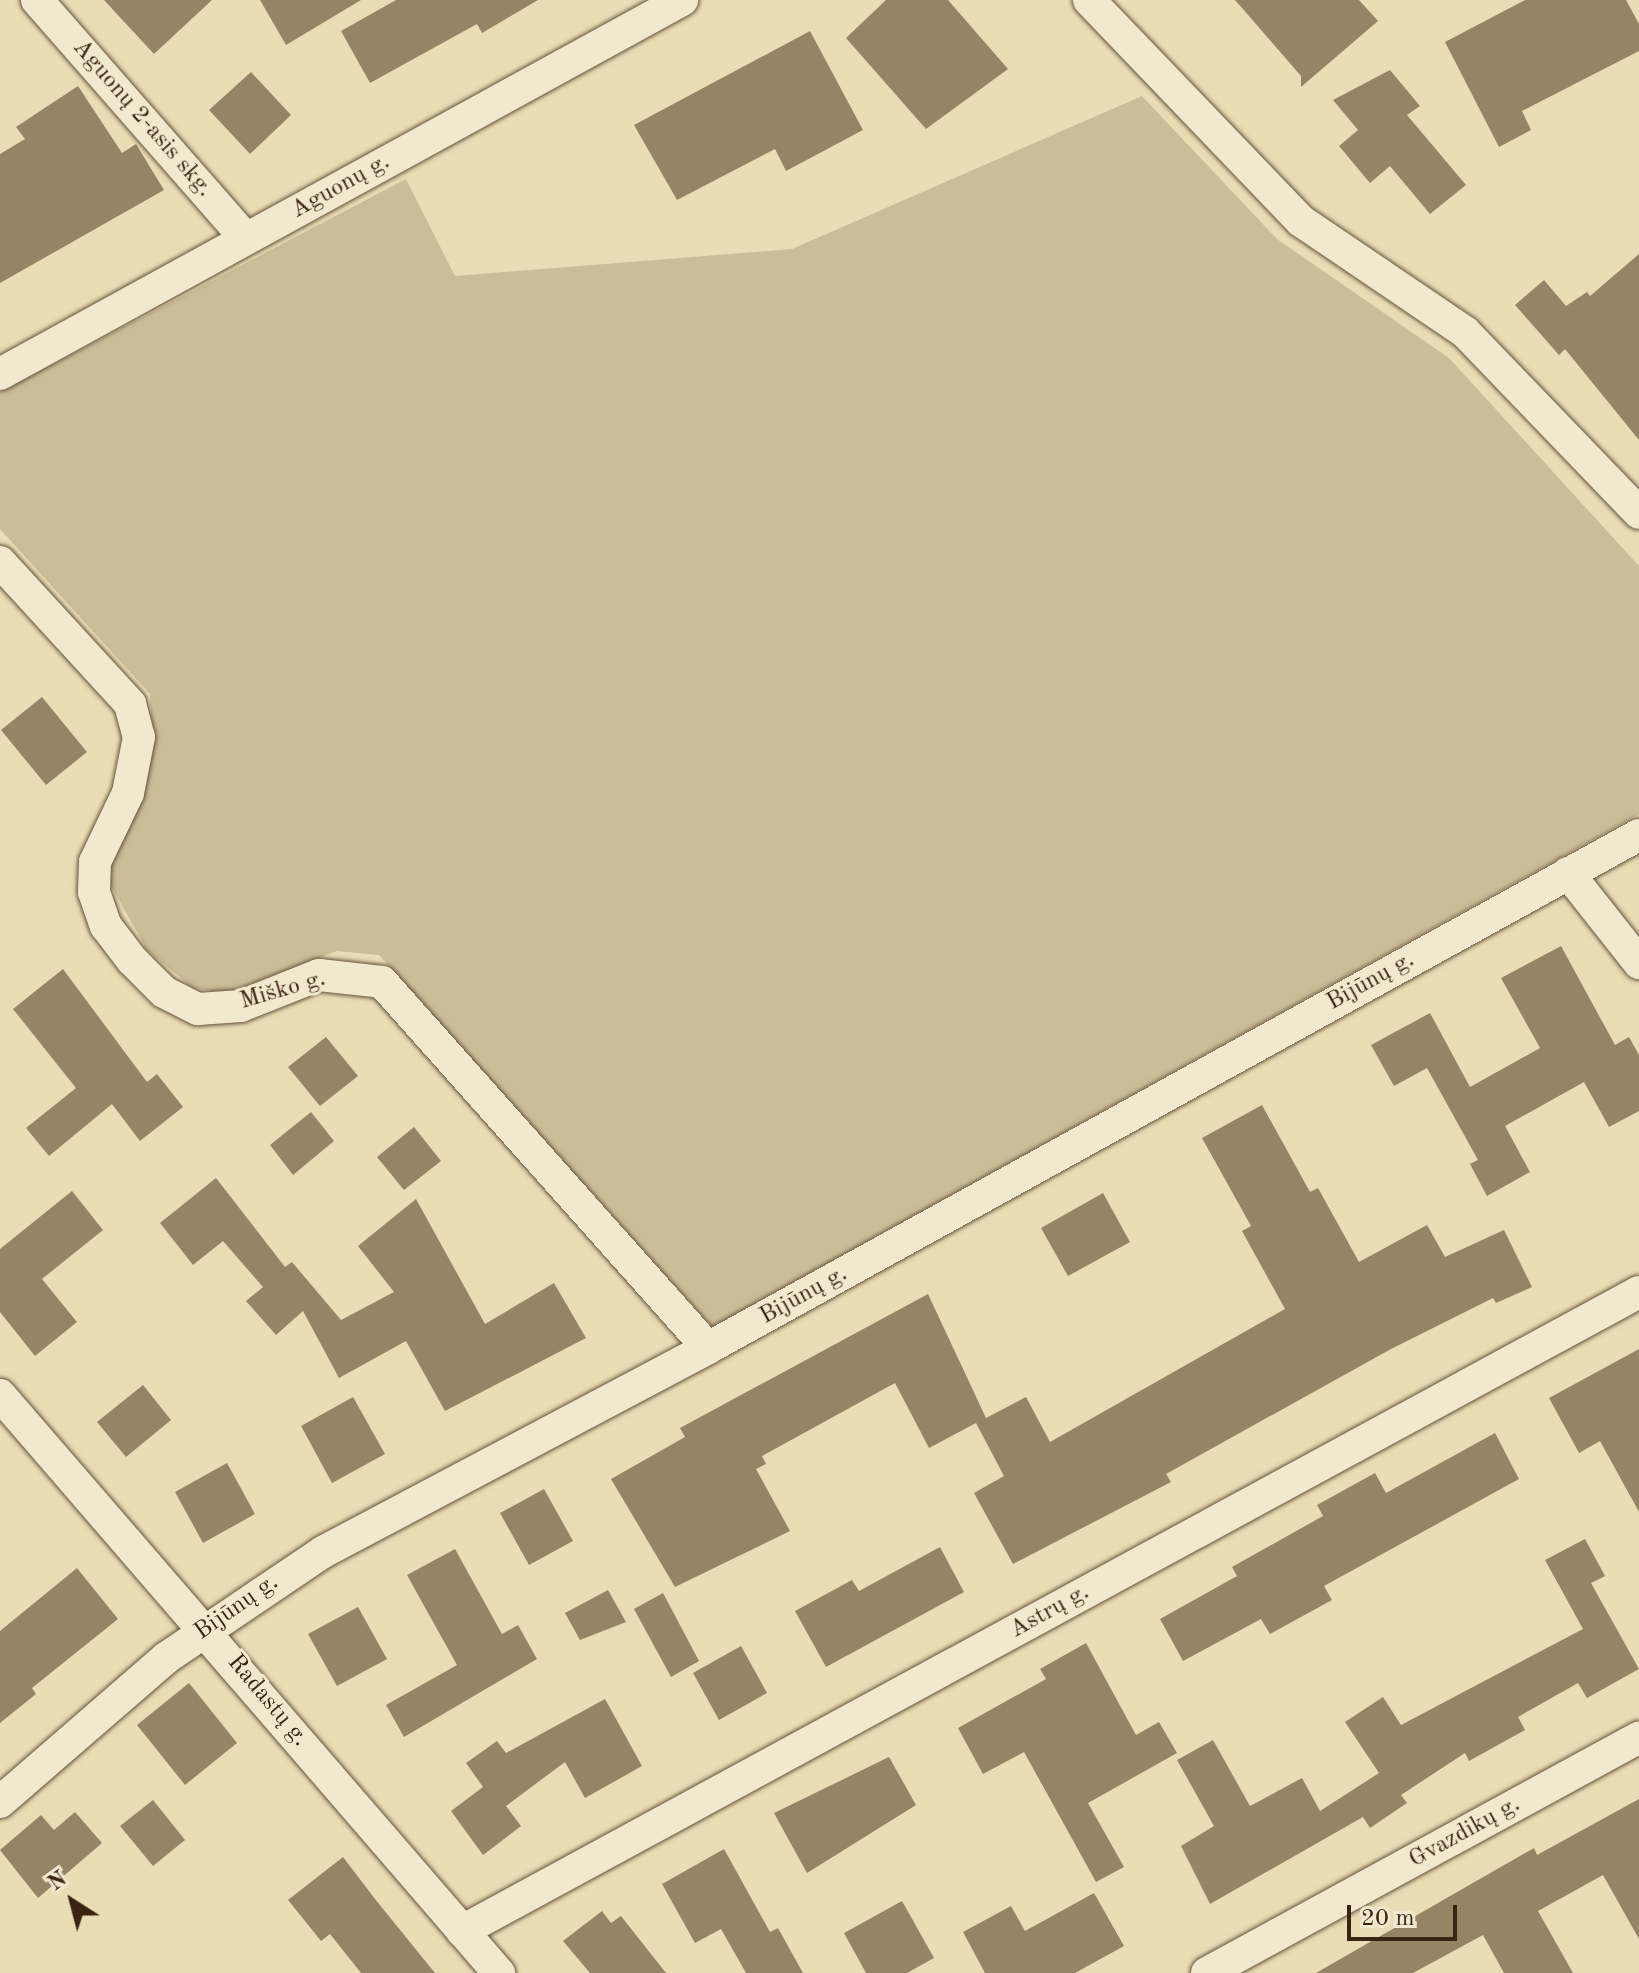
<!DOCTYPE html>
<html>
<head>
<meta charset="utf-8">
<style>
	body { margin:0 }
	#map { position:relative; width:1639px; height:1973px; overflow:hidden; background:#eaddb5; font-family:"Old Standard TT",serif }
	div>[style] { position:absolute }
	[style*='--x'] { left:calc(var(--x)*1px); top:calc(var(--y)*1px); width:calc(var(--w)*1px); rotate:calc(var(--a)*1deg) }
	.green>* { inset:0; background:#ccbd99 }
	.building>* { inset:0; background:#968467 }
	.roads { filter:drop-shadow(0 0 2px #66523b) drop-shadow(0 0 2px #66523b) }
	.street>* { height:32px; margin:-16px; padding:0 16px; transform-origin:16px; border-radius:16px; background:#f1e9cf }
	span { translate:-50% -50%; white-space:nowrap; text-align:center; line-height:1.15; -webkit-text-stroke:6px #f1e9cf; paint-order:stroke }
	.street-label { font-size:24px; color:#3a2312 }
	.north { position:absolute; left:32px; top:1861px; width:80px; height:80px; -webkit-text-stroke:6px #f1e9cf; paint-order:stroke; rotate:324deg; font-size:22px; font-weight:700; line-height:32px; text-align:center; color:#3a2312 }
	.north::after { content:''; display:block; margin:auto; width:28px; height:36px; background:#3a2312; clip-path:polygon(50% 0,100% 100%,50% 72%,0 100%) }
	.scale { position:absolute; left:1347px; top:1905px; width:110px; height:36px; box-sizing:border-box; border:4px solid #3a2312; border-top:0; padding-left:10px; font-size:24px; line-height:28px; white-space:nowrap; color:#3a2312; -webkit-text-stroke:6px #f1e9cf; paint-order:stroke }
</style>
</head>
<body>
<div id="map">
	<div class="green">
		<i style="clip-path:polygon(1142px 96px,1277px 239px,1449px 358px,1639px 566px,1639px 814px,712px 1327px,379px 955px,337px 951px,227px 993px,193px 988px,147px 950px,109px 882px,110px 854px,152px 738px,150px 694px,0 529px,0 392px,406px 179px,455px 276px,792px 249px)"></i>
	</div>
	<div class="building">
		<i style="clip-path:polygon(104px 0,212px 0,154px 54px)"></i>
		<i style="clip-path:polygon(260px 0,361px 0,286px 45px)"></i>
		<i style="clip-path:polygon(396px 0,538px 0,482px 33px,477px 24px,370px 83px,341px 31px)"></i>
		<i style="clip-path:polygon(886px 0,948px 0,1008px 69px,926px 129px,846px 38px)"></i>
		<i style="clip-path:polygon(1235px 0,1359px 0,1378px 21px,1301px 87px,1301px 76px)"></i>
		<i style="clip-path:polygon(1525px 0,1626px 0,1639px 24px,1639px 51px,1522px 111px,1531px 130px,1499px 147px,1445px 42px)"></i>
		<i style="clip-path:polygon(810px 31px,863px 130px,786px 171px,775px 149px,677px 200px,634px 125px)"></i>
		<i style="clip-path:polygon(1390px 70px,1420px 106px,1407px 115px,1466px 185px,1430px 214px,1390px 166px,1370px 183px,1339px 146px,1358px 130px,1333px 100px)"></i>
		<i style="clip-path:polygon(251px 72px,291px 115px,250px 154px,209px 110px)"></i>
		<i style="clip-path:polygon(78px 86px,122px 153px,136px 144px,164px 190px,0 283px,0 154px,25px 139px,16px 127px)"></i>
		<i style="clip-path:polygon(1639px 254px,1639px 440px,1565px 349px,1559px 355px,1515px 305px,1544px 280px,1566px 306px,1587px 292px,1590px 296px)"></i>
		<i style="clip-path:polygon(42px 697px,87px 752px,46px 785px,1px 730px)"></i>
		<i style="clip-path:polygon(1561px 946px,1615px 1045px,1629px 1037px,1639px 1055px,1639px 1111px,1609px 1127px,1584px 1082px,1505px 1126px,1530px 1172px,1487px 1196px,1470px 1164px,1478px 1160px,1427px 1068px,1394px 1086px,1371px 1045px,1430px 1013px,1470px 1087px,1540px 1048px,1501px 978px)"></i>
		<i style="clip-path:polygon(63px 969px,147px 1082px,157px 1074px,183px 1107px,140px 1141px,112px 1104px,49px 1156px,26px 1128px,76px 1088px,13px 1009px)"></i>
		<i style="clip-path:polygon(326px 1037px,358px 1076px,320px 1106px,288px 1067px)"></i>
		<i style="clip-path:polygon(1262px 1105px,1310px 1192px,1318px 1188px,1359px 1262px,1427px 1225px,1445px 1257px,1504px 1230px,1532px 1287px,1496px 1303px,1493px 1298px,1391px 1349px,1166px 1474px,1171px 1482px,1013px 1564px,974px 1493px,1004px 1476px,976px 1423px,929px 1448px,895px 1383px,762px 1456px,766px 1464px,756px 1469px,790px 1531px,675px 1587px,611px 1479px,685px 1437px,680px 1428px,928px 1294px,986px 1418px,1026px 1397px,1050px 1442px,1285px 1309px,1242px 1231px,1251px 1226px,1202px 1138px)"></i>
		<i style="clip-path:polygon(311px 1112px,334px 1141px,293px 1175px,270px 1145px)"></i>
		<i style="clip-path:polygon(414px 1127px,441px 1161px,404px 1190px,377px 1157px)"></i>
		<i style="clip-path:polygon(216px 1178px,285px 1267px,292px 1262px,341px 1320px,394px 1292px,358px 1246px,416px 1199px,485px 1324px,554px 1283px,586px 1338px,445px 1411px,406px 1341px,339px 1378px,303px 1311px,276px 1335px,246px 1301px,263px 1287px,223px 1241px,193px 1265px,160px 1223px)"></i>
		<i style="clip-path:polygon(72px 1191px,103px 1230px,42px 1279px,77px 1322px,35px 1356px,0 1312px,0 1249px)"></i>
		<i style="clip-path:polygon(1103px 1193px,1130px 1242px,1068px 1276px,1041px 1228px)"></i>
		<i style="clip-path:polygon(1639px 1349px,1639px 1512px,1600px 1441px,1579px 1453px,1549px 1398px)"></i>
		<i style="clip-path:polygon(143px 1385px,171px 1420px,126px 1457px,97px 1422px)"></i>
		<i style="clip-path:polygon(353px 1397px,385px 1454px,332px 1483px,301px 1426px)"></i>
		<i style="clip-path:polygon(1495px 1433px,1519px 1479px,1324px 1586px,1332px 1600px,1270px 1634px,1261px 1619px,1183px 1661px,1160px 1619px,1237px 1576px,1232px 1567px,1323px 1516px,1317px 1505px,1375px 1473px,1386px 1493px)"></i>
		<i style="clip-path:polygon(227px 1463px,255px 1514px,203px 1543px,175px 1492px)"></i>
		<i style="clip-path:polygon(544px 1489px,573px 1541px,529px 1565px,500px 1513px)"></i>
		<i style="clip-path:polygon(1585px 1539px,1605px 1576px,1591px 1583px,1639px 1669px,1587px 1698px,1578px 1683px,1518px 1717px,1525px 1730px,1469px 1761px,1465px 1753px,1401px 1795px,1407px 1803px,1370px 1828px,1363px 1817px,1210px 1904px,1181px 1846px,1214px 1826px,1177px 1760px,1213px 1740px,1250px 1806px,1302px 1778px,1320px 1811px,1379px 1773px,1345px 1722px,1383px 1697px,1401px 1725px,1583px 1629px,1545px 1560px)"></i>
		<i style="clip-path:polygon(940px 1547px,964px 1592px,826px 1667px,795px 1611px,852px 1580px,859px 1591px)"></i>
		<i style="clip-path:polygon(455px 1549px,502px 1634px,518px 1625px,537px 1659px,404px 1737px,386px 1705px,457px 1665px,407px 1575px)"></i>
		<i style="clip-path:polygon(77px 1568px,118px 1619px,32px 1688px,36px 1694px,0 1723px,0 1631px)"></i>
		<i style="clip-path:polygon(608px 1590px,626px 1622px,580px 1640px,565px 1613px)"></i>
		<i style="clip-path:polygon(663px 1593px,699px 1661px,671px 1677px,634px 1609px)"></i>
		<i style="clip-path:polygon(358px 1607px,387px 1659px,337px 1686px,308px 1634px)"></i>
		<i style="clip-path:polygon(1086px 1643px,1136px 1735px,1159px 1722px,1177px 1753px,1088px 1803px,1124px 1867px,1096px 1882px,1024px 1752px,983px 1774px,958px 1728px,1046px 1679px,1040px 1669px)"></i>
		<i style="clip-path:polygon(741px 1646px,767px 1693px,719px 1720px,693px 1673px)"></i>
		<i style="clip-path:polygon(189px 1683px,237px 1743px,185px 1785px,137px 1725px)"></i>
		<i style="clip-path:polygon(605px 1699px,642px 1766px,585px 1798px,565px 1762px,506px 1806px,521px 1826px,483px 1855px,451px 1811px,483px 1787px,466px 1763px,497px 1741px,506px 1753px)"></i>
		<i style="clip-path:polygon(889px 1757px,916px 1805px,807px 1873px,774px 1813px)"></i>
		<i style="clip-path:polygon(1639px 1799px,1639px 1939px,1603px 1875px,1538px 1911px,1573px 1973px,1504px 1973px,1483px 1935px,1413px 1973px,1316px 1973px,1534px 1848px,1537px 1855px)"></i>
		<i style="clip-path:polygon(153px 1800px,185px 1840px,153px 1866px,120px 1826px)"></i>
		<i style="clip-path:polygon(75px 1812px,102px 1843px,38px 1898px,0 1850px,41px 1815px,54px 1830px)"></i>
		<i style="clip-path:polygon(724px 1849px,770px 1932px,778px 1928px,803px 1973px,746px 1973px,721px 1929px,695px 1943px,662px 1884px)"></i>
		<i style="clip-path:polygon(343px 1857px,375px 1899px,435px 1973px,361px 1973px,330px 1934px,321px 1941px,288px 1900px)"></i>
		<i style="clip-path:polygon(1094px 1893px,1124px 1946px,1075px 1973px,985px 1973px,963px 1932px,1011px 1906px,1025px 1931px)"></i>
		<i style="clip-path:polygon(902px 1901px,934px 1958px,907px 1973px,866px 1973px,844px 1933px)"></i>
		<i style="clip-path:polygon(602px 1911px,611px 1923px,621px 1916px,666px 1973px,590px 1973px,563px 1941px)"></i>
	</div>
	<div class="roads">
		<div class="street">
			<i style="--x:37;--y:0;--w:317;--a:48.8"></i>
			<i style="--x:1089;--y:0;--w:306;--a:46.2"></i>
			<i style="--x:1301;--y:221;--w:198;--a:34.1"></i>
			<i style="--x:1465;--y:332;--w:251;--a:46.1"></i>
			<i style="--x:0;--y:374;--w:778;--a:-28.74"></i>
			<i style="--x:0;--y:562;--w:193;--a:47.5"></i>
			<i style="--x:130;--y:704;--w:34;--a:75"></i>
			<i style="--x:139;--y:737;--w:57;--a:101.1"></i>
			<i style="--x:128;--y:793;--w:76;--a:115.6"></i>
			<i style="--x:95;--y:862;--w:30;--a:92"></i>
			<i style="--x:94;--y:892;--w:36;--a:71"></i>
			<i style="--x:106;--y:926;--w:43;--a:52.6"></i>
			<i style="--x:132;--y:960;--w:45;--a:45"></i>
			<i style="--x:164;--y:992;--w:38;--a:27"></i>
			<i style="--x:198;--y:1009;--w:43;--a:-4"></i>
			<i style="--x:241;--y:1006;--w:84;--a:-21.7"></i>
			<i style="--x:319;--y:975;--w:63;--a:6.3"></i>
			<i style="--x:382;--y:982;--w:490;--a:48.3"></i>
			<i style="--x:1568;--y:873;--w:115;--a:51.7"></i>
			<i style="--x:0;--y:1395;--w:764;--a:49.2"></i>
			<i style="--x:0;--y:1802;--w:220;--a:-40.9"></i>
			<i style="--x:166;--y:1658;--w:189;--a:-34"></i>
			<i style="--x:323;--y:1552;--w:436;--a:-27.9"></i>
			<i style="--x:708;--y:1348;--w:1063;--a:-28.86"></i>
			<i style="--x:462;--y:1931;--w:1339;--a:-28.5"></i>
			<i style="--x:1207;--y:1973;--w:492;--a:-28.6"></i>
		</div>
	</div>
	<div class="street-label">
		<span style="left:142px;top:119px;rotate:49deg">Aguonų 2-asis skg.</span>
		<span style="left:341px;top:187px;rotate:-29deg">Aguonų g.</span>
		<span style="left:1371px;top:982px;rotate:-29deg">Bijūnų g.</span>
		<span style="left:283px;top:991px;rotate:-16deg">Miško g.</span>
		<span style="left:804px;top:1296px;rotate:-29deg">Bijūnų g.</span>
		<span style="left:237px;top:1608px;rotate:-35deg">Bijūnų g.</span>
		<span style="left:1050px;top:1612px;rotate:-29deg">Astrų g.</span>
		<span style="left:267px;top:1701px;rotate:50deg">Radastų g.</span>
		<span style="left:1465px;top:1833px;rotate:-29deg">Gvazdikų g.</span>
	</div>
	<div class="north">N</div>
	<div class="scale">20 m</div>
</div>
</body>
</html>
